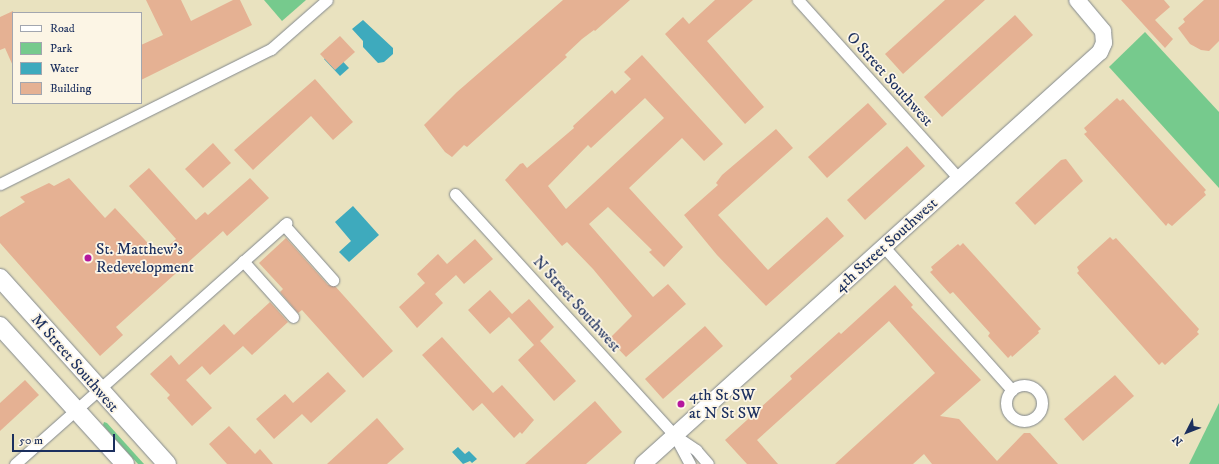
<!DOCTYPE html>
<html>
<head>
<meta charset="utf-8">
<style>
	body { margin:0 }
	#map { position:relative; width:1219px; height:464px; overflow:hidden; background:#e9e2bf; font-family:"IM FELL DW Pica",serif }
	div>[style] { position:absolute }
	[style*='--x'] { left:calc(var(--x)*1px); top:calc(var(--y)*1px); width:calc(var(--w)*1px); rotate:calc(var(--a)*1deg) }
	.green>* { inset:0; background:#76ca8d }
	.water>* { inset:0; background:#3eaabd }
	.building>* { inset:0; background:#e5b193 }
	.roads { filter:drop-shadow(0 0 1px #82888e) drop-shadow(0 0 1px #82888e) }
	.street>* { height:11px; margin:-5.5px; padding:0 5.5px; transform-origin:5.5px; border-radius:5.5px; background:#fff }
	.street>.ring { margin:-5.5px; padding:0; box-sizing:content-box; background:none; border:11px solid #fff; border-radius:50% }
	.secondary>* { height:16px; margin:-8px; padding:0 8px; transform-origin:8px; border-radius:8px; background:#fff }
	.primary>* { height:18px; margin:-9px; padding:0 9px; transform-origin:9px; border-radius:9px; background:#fff }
	.dots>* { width:11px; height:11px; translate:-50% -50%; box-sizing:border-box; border:2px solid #fcf5e5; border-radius:50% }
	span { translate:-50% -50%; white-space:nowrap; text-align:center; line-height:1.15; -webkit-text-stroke:3.5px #fcf5e5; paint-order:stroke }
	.street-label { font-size:16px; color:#1b2f5e }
	.poi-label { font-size:16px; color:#1b2f5e }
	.left { translate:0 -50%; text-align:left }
	.legend { position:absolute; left:12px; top:12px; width:130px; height:92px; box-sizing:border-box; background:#fcf5e5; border:1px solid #a2a6af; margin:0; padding:5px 7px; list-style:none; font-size:12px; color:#1b2f5e }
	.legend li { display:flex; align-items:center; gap:8px; height:20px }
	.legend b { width:20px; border:1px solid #a2a6af }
	.north { position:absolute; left:1167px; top:412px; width:40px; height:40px; -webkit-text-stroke:3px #fcf5e5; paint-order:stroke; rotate:228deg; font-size:11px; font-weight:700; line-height:16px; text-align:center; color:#1b2f5e }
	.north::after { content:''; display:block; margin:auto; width:14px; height:18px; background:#1b2f5e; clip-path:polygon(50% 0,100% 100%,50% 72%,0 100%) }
	.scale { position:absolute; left:12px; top:434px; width:103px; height:18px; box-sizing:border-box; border:2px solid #1b2f5e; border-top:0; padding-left:5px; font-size:12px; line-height:14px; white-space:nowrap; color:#1b2f5e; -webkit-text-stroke:3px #fcf5e5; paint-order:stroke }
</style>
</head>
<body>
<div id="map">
	<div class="green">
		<i style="clip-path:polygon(264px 0,306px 0,282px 21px)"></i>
		<i style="clip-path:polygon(1145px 32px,1219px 112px,1219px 188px,1109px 67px)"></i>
		<i style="clip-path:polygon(1219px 403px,1219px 464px,1189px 464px)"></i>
		<i style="clip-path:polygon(104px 422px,107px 423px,144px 464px,138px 464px,103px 425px)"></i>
	</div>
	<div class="water">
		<i style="clip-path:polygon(363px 20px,393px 48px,393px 54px,384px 62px,378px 63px,363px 47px,363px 41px,352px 29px)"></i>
		<i style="clip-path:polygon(333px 51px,349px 68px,340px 76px,324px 59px)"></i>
		<i style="clip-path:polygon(353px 206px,379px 235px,349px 262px,339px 252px,351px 241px,335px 222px)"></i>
		<i style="clip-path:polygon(458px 447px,465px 454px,469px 451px,477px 459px,472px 463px,470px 461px,463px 464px,452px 452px)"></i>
	</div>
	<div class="building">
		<i style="clip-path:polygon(146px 0,181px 0,191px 21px,233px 0,240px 0,252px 25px,141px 80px,141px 45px,163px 35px)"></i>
		<i style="clip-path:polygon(563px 0,630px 0,595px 31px,594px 30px,582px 39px,565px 55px,567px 57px,467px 147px,464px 145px,452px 157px,445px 152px,424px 125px,457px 92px)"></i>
		<i style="clip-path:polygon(715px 0,753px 0,707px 41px,764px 107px,745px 124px,665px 34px,683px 17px,689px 24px)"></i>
		<i style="clip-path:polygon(945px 0,985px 0,903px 74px,885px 54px)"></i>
		<i style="clip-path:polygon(1121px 0,1164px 0,1170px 7px,1155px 20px,1173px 39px,1165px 48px)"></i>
		<i style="clip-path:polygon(1204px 0,1219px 0,1219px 41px,1209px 51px,1201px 50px,1190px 44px,1178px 28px,1185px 22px,1183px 19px)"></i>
		<i style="clip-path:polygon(13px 11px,13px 66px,5px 48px,0 50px,0 17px)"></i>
		<i style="clip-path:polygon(1015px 15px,1033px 35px,942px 117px,924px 97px)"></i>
		<i style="clip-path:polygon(340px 36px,355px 52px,335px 70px,320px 54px)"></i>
		<i style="clip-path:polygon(evenodd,642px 55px,723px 144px,704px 161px,682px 138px,629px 188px,683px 247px,664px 267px,649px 252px,652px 250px,608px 207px,589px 224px,653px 297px,668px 284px,686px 304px,626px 357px,609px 339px,632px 316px,593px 269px,567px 242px,562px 246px,505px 180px,520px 164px,523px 163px,527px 168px,574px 128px,573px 126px,612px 90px,615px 94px,631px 79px,624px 72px,642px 55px,645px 98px,664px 118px,566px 209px,548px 186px,588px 145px,591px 148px,645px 98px)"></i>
		<i style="clip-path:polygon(315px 79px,353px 122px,333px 140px,311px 116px,253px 170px,234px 150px)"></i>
		<i style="clip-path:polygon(1117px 98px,1120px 101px,1123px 99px,1206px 190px,1204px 192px,1206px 195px,1172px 226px,1168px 223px,1166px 226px,1084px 134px,1087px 132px,1084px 128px)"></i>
		<i style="clip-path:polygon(868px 103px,887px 124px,827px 178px,808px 157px)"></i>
		<i style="clip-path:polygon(776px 129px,793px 148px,718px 215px,768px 270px,827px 217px,844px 236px,766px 306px,717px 255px,684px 215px,718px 185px,716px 183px,722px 175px)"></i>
		<i style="clip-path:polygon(213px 143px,231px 163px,203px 188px,185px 169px)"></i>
		<i style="clip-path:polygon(907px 146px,925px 166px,865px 220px,847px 200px)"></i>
		<i style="clip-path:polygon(1066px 159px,1083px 181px,1035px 225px,1015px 203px,1061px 160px)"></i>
		<i style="clip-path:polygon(149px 168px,196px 220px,205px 212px,208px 215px,250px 178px,269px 198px,227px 236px,223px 231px,116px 327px,123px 335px,100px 356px,0 243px,0 217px,25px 202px,20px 197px,49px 183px,54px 186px,69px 178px,105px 218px,115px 208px,159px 255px,176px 239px,129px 186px)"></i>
		<i style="clip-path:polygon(1110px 237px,1113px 240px,1116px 238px,1199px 329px,1197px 332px,1199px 334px,1165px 365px,1162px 362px,1159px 365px,1077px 273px,1079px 271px,1077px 267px)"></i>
		<i style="clip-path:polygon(286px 238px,328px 285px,335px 286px,393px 351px,363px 378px,302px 310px,298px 313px,280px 292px,283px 289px,259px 263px)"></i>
		<i style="clip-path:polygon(475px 239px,493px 259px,464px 284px,456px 275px,435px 294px,443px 303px,417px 328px,399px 307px,425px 283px,417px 274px,438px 254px,447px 264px)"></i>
		<i style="clip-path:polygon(963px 243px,1041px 329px,1038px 331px,1039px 333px,1012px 357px,1011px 355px,1008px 358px,988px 336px,990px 333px,953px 292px,950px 294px,930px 272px,933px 270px,931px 267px,958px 244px,960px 246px)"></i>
		<i style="clip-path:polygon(895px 285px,913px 305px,911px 307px,981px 380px,940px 416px,959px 419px,997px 461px,1024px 433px,1030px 433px,1058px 464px,932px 464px,924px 454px,913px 464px,835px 464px,935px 373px,889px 321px,757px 440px,778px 464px,747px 464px,725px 440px,792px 379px,790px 376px,839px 332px,841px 334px)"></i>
		<i style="clip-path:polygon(490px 290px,512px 314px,529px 299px,554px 327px,540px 341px,576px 381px,554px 401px,518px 360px,534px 345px,509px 317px,490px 334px,468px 310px)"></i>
		<i style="clip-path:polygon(270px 302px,288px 322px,252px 355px,243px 346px,210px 375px,202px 366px,186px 380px,212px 408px,192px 426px,167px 398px,170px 395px,150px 374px,171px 355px,179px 365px,224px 324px,234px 335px)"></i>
		<i style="clip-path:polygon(705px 326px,723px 346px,663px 399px,645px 379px)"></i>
		<i style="clip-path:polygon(442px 337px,493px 393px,502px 385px,534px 420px,522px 434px,520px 432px,514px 438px,482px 403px,473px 411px,422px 355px)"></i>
		<i style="clip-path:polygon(328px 372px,346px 391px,311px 423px,302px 414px,274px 439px,256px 419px,285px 394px,293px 403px)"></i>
		<i style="clip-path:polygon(1115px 375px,1134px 396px,1083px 441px,1064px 419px)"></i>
		<i style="clip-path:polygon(25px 380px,39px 395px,0 431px,0 403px)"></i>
		<i style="clip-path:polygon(595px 401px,622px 432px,586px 464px,525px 464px)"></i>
		<i style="clip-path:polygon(377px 418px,404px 449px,387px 464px,327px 464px)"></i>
		<i style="clip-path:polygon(229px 426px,255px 454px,260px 449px,273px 464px,227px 464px,209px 444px)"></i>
	</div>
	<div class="roads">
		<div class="street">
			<i style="--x:798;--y:0;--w:241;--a:48"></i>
			<i style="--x:0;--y:184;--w:303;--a:-26.5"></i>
			<i style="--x:271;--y:49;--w:74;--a:-41.2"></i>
			<i style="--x:455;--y:194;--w:326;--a:47.7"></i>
			<i style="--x:674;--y:435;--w:27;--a:34"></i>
			<i style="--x:696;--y:450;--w:18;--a:49"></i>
			<i style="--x:284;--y:225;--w:74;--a:48.3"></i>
			<i style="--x:884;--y:247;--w:192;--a:48.2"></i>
			<i style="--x:243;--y:261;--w:75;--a:48.2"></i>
			<i class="ring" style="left:1006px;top:385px;width:25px;height:25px"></i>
			<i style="--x:675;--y:436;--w:32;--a:62"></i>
			<i style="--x:15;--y:464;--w:363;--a:-41.6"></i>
		</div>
		<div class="secondary">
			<i style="--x:643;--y:464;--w:615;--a:-42.04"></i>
			<i style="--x:1100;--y:52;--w:10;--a:-66"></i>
			<i style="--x:1104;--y:43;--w:12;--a:-95"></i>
			<i style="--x:1103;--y:31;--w:40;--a:-130"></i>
		</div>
		<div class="primary">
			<i style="--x:0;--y:278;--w:250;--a:48.1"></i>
			<i style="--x:0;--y:326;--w:186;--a:47.8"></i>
		</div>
	</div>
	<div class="dots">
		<i style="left:88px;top:258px;background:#b5179e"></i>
		<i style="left:681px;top:404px;background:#b5179e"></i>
	</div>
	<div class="street-label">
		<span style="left:890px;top:79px;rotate:48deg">O Street Southwest</span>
		<span style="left:886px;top:245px;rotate:-42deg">4th Street Southwest</span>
		<span style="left:577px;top:304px;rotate:48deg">N Street Southwest</span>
		<span style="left:75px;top:363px;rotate:49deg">M Street Southwest</span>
	</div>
	<div class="poi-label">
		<span class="left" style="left:96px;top:258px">St. Matthew's<br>Redevelopment</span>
		<span class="left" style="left:689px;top:404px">4th St SW<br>at N St SW</span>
	</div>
	<ul class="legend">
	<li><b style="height:5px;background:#fff"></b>Road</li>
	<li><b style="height:11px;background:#76ca8d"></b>Park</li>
	<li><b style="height:11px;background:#3eaabd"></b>Water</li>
	<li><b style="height:11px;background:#e5b193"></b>Building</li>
	</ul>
	<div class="north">N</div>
	<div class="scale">50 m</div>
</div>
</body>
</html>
